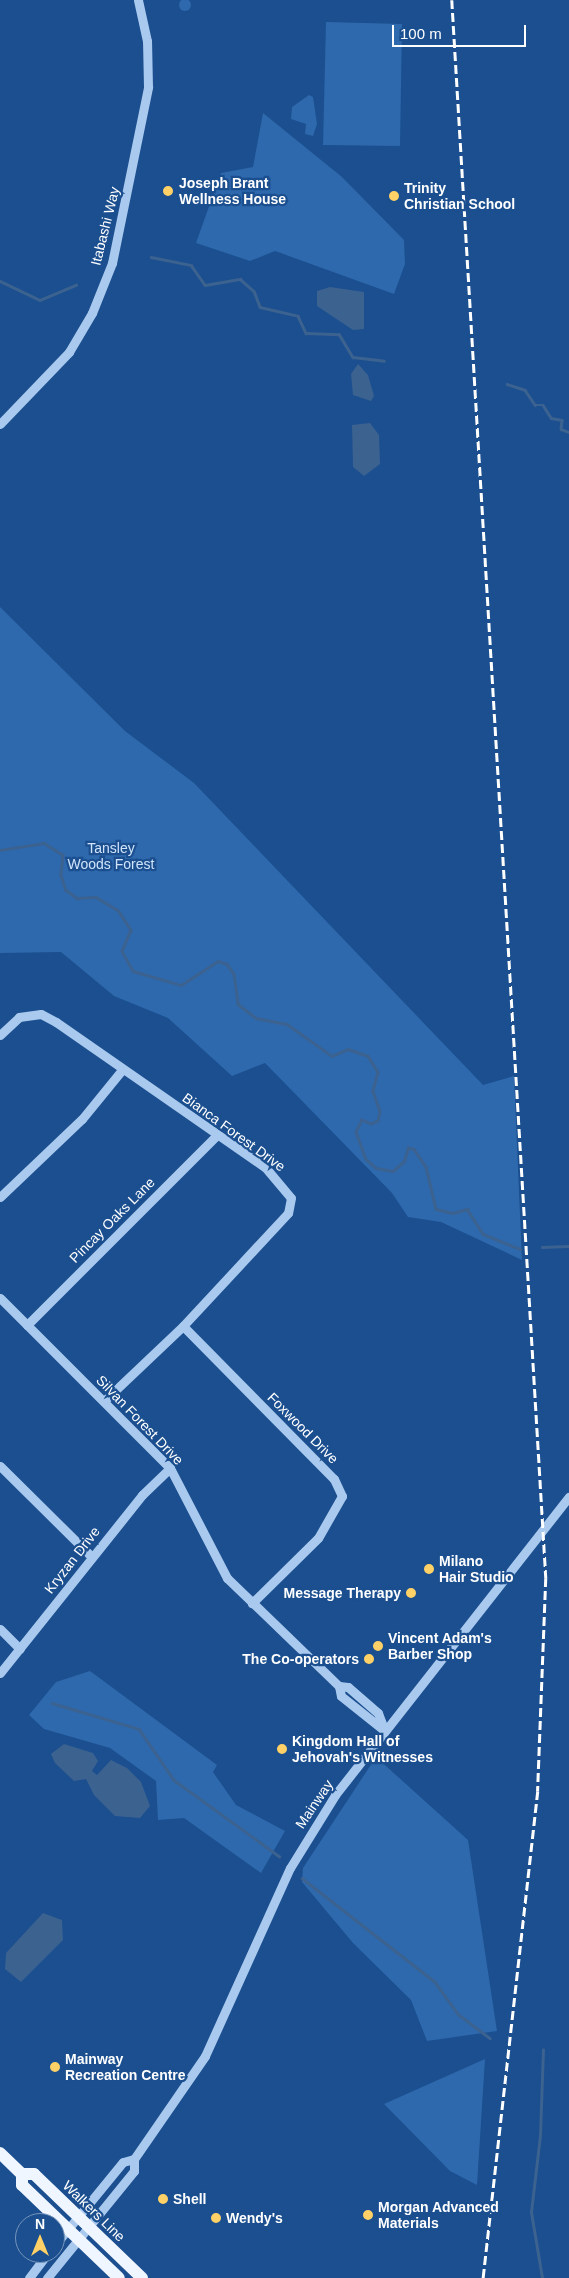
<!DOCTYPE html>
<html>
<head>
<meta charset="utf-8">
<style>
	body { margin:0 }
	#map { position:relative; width:569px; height:2278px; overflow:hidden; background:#1b4f8f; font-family:Arial,sans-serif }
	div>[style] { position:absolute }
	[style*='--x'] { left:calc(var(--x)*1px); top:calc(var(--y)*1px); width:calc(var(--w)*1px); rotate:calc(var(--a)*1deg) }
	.green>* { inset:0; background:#2e69ad }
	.round { border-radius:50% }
	.water>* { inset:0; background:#3c6290 }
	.stream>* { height:2.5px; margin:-1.25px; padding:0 1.25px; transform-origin:1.25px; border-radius:1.25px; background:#3c6290 }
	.minor>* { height:9px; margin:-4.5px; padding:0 4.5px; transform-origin:4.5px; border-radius:4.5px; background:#a9c9ee }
	.major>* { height:12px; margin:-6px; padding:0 6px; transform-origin:6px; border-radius:6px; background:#f0f6ff }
	.rail>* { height:2.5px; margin-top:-1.25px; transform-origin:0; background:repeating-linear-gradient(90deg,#fff 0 9px,transparent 0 13px) }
	.dots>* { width:14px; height:14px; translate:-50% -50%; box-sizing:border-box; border:2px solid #1b4f8f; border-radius:50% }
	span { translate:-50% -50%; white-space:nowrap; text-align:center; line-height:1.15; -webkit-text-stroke:4.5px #1b4f8f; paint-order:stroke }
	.poi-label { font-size:14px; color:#fff; font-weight:700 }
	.left { translate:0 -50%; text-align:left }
	.right { translate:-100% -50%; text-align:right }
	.street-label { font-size:14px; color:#fff }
	.park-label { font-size:14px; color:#cfe3fa }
	.north { position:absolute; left:15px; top:2213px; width:50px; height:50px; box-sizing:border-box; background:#1b4f8f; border:1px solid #7695bc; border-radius:50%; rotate:0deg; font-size:14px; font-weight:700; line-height:20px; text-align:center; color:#fff }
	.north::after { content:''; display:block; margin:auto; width:18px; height:22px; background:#ffd166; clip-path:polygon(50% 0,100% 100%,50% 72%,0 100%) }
	.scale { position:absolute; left:392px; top:25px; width:134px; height:22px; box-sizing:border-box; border:2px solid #fff; border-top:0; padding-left:6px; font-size:15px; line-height:18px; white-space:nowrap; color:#fff; -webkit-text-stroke:4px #1b4f8f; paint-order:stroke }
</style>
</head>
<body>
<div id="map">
	<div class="green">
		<i class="round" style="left:179px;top:-1px;width:12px;height:12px"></i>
		<i style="clip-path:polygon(326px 22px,402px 24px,400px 146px,323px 145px)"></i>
		<i style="clip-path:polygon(309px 95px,313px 97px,317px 124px,313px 136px,305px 134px,306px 124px,291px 119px,292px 107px)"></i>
		<i style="clip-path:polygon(263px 113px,342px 177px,404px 240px,405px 264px,394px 294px,275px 251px,250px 261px,196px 243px,221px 173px,253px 167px)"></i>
		<i style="clip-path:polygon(0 607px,125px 731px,194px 783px,483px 1085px,514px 1076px,522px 1260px,441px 1222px,408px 1217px,392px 1193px,265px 1063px,232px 1076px,168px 1018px,114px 996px,61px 952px,0 953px)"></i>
		<i style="clip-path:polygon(90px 1671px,217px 1765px,213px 1772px,236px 1805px,285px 1831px,261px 1873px,184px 1818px,158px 1820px,156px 1781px,110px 1748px,44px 1729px,29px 1715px,56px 1682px)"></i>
		<i style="clip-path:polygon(376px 1757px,468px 1840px,497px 2031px,427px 2041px,411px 2000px,353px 1943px,302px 1882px,303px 1868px)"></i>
		<i style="clip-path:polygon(485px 2059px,477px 2185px,450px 2171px,384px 2104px)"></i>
	</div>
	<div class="water">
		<i style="clip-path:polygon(330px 287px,364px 292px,364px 329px,353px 330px,317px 306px,317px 291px)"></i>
		<i style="clip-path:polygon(358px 364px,368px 375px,374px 396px,371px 401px,353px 395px,351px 374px)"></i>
		<i style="clip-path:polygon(370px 423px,379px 435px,380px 464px,364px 476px,353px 467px,352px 425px)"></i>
		<i style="clip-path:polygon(64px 1744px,93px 1753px,98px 1761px,92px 1771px,97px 1775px,111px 1760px,127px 1768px,141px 1782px,150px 1806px,140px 1818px,115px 1816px,94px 1795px,86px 1779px,74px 1781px,55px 1763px,51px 1754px)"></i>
		<i style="clip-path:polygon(43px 1913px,62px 1920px,63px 1940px,21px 1982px,5px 1969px,6px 1953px)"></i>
	</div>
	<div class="stream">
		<i style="--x:151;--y:257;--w:41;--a:11.3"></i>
		<i style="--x:191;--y:265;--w:24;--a:55"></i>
		<i style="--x:205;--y:285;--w:36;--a:-10"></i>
		<i style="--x:240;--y:279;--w:18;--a:41"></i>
		<i style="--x:254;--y:291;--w:17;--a:69"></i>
		<i style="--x:260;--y:307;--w:39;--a:13"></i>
		<i style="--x:298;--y:316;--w:19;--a:65"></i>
		<i style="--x:306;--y:333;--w:33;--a:2"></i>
		<i style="--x:339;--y:334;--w:27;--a:59"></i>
		<i style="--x:353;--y:357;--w:31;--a:7"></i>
		<i style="--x:0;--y:281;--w:44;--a:25.4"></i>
		<i style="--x:40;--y:300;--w:39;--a:-23"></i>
		<i style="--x:507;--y:384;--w:19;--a:18"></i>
		<i style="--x:525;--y:390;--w:18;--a:56"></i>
		<i style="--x:535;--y:405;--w:8;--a:0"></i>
		<i style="--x:543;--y:405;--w:15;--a:58"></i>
		<i style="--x:551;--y:418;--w:11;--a:10"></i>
		<i style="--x:562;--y:420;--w:9;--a:96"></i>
		<i style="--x:561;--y:429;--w:9;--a:21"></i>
		<i style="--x:0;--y:850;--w:45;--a:-9"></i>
		<i style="--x:44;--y:843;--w:22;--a:32"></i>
		<i style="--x:63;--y:855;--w:20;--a:96"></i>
		<i style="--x:61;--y:875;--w:16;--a:72"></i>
		<i style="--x:66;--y:890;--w:14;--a:36"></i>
		<i style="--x:77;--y:898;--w:19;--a:-3"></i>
		<i style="--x:96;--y:897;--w:26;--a:31"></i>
		<i style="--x:118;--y:910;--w:24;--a:57"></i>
		<i style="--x:131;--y:930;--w:23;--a:113"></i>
		<i style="--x:122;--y:951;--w:23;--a:61"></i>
		<i style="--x:133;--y:971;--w:50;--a:16.3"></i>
		<i style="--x:181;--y:985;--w:44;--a:-33"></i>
		<i style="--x:218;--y:961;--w:9;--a:18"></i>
		<i style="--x:227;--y:964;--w:12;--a:55"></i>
		<i style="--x:234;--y:974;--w:30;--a:82"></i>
		<i style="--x:238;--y:1004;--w:23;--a:38"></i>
		<i style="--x:256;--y:1018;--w:32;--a:11"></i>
		<i style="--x:287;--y:1024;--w:55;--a:35.4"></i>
		<i style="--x:332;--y:1056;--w:17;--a:-24"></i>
		<i style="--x:348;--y:1049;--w:21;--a:19"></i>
		<i style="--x:368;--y:1056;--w:19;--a:58"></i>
		<i style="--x:378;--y:1072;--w:20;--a:105"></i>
		<i style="--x:373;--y:1091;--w:21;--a:71"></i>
		<i style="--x:380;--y:1111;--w:10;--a:101"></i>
		<i style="--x:378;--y:1121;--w:8;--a:157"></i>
		<i style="--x:371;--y:1124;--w:10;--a:-156"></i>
		<i style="--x:362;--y:1120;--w:13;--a:117"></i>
		<i style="--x:356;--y:1132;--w:29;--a:70"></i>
		<i style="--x:366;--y:1159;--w:13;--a:42"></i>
		<i style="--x:376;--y:1168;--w:17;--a:10"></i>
		<i style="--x:393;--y:1171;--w:15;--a:-42"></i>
		<i style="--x:404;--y:1161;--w:14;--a:-73"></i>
		<i style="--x:408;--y:1148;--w:6;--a:9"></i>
		<i style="--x:414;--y:1149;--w:22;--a:56"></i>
		<i style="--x:426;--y:1167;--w:43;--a:76.6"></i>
		<i style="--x:436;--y:1209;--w:17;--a:13"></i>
		<i style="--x:453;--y:1213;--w:15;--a:-16"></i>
		<i style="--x:467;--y:1209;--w:30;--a:57"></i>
		<i style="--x:483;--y:1234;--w:40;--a:22"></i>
		<i style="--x:542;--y:1247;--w:27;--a:-2"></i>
		<i style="--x:52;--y:1703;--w:91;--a:16.6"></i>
		<i style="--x:139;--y:1729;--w:62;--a:55.5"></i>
		<i style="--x:174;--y:1780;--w:130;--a:35.9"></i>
		<i style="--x:302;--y:1878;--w:169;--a:38"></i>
		<i style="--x:435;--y:1982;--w:39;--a:54"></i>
		<i style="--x:458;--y:2014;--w:40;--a:37"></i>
		<i style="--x:542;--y:2278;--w:67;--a:-99.5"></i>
		<i style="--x:531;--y:2212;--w:78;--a:-83.3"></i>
		<i style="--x:540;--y:2135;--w:85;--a:-88"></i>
	</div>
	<div class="minor">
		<i style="--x:0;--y:424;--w:100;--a:-46.2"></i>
		<i style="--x:69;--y:352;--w:45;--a:-59.5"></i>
		<i style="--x:92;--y:313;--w:54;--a:-68.2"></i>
		<i style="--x:112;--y:263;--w:180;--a:-78.4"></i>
		<i style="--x:148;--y:87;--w:46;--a:-91.2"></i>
		<i style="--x:147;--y:41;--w:42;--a:-102.4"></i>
		<i style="--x:0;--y:1035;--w:26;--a:-43"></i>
		<i style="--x:19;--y:1017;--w:22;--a:-8"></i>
		<i style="--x:41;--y:1014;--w:17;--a:28"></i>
		<i style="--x:56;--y:1022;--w:254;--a:34.8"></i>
		<i style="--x:265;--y:1167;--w:40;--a:50"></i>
		<i style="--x:291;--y:1198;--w:15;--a:101"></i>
		<i style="--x:288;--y:1213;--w:154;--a:132.9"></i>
		<i style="--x:183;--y:1326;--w:109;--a:136.5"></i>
		<i style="--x:0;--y:1197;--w:113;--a:-43.6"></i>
		<i style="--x:82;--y:1119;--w:63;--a:-50.8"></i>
		<i style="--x:0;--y:1298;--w:240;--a:45"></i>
		<i style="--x:170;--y:1468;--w:124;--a:62.6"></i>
		<i style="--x:227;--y:1578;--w:156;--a:44"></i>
		<i style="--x:339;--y:1686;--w:9;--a:6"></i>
		<i style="--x:348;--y:1687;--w:40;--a:41"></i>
		<i style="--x:378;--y:1713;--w:19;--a:69"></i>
		<i style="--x:27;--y:1325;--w:269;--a:-45"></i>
		<i style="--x:183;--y:1326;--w:215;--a:45.4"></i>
		<i style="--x:334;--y:1479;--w:19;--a:65"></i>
		<i style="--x:342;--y:1496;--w:48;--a:119.7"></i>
		<i style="--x:318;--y:1538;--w:93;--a:135.4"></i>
		<i style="--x:0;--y:1466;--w:129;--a:44.7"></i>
		<i style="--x:0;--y:1629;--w:28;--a:45"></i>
		<i style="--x:0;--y:1673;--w:228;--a:-51.4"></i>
		<i style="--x:142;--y:1495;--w:39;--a:-44"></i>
		<i style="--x:339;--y:1686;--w:10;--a:79"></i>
		<i style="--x:341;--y:1696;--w:56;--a:38.5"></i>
		<i style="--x:55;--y:2245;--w:107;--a:-50.7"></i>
		<i style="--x:123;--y:2162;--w:11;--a:-15"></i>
		<i style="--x:134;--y:2159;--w:125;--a:-55.4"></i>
		<i style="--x:205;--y:2056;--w:206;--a:-65.7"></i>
		<i style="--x:290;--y:1868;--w:86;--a:-58.3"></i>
		<i style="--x:335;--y:1795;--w:379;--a:-51.9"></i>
		<i style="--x:29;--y:2278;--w:31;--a:-53"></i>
		<i style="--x:47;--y:2278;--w:138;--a:-50.9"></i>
		<i style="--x:134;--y:2171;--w:12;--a:-90"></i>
	</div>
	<div class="major">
		<i style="--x:0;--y:2153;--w:30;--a:44"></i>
		<i style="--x:22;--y:2174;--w:12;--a:0"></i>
		<i style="--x:34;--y:2174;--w:150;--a:43.9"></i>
		<i style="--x:22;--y:2174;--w:11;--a:90"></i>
		<i style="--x:22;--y:2185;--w:134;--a:43.8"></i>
	</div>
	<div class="rail">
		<i style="--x:452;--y:0;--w:1581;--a:86.59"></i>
		<i style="--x:546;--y:1578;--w:213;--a:92.2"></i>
		<i style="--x:538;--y:1791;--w:490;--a:96.4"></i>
	</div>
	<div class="dots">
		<i style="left:168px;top:191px;background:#ffd166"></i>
		<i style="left:394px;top:196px;background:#ffd166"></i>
		<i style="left:429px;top:1569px;background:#ffd166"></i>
		<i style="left:411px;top:1593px;background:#ffd166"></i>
		<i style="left:378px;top:1646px;background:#ffd166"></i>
		<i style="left:369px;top:1659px;background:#ffd166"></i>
		<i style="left:282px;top:1749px;background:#ffd166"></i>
		<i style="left:55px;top:2067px;background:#ffd166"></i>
		<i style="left:163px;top:2199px;background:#ffd166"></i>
		<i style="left:368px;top:2215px;background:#ffd166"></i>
		<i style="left:216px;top:2218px;background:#ffd166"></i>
	</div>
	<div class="poi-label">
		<span class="left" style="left:179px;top:191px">Joseph Brant<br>Wellness House</span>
		<span class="left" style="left:404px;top:196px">Trinity<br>Christian School</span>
		<span class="left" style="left:439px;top:1569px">Milano<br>Hair Studio</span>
		<span class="right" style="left:401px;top:1593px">Message Therapy</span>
		<span class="left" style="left:388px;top:1646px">Vincent Adam's<br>Barber Shop</span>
		<span class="right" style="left:359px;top:1659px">The Co-operators</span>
		<span class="left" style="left:292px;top:1749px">Kingdom Hall of<br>Jehovah's Witnesses</span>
		<span class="left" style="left:65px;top:2067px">Mainway<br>Recreation Centre</span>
		<span class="left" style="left:173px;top:2199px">Shell</span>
		<span class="left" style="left:378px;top:2215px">Morgan Advanced<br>Materials</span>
		<span class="left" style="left:226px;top:2218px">Wendy's</span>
	</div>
	<div class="street-label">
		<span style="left:105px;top:226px;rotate:-76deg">Itabashi Way</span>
		<span style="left:234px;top:1132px;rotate:36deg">Bianca Forest Drive</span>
		<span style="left:112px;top:1220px;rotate:-45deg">Pincay Oaks Lane</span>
		<span style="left:140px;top:1420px;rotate:46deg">Silvan Forest Drive</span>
		<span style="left:303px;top:1428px;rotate:45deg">Foxwood Drive</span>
		<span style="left:72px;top:1560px;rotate:-52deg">Kryzan Drive</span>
		<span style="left:314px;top:1804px;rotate:-56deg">Mainway</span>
		<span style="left:94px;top:2211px;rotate:44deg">Walkers Line</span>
	</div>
	<div class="park-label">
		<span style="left:111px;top:856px">Tansley<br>Woods Forest</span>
	</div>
	<div class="north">N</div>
	<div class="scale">100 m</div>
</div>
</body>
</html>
